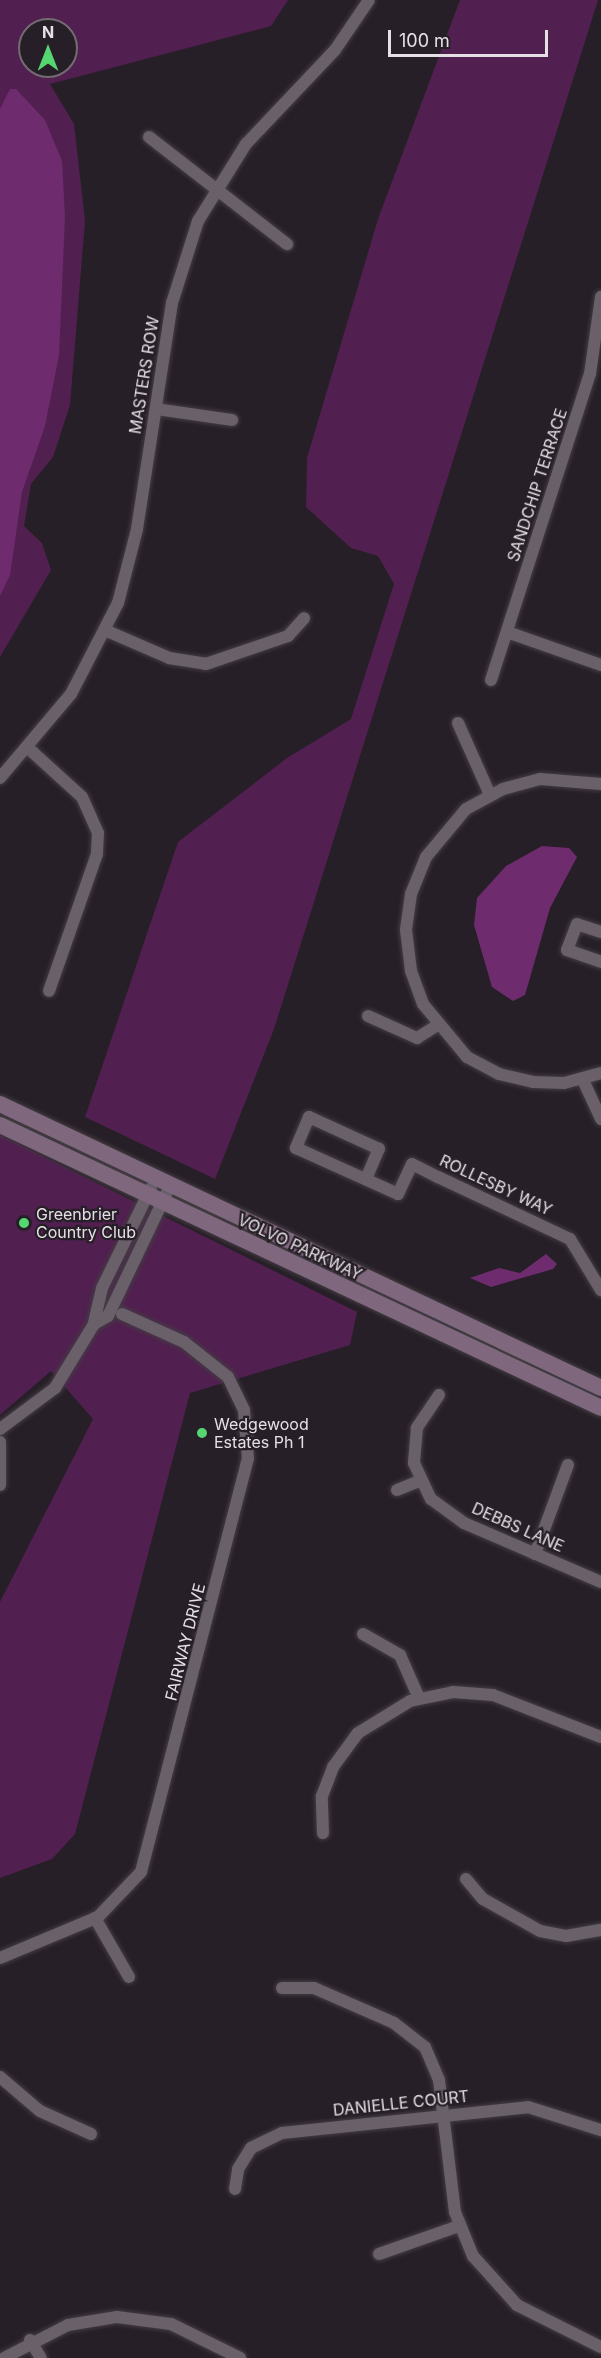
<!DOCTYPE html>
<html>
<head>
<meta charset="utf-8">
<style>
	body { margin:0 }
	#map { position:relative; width:601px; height:2358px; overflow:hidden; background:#271f27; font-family:Inter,sans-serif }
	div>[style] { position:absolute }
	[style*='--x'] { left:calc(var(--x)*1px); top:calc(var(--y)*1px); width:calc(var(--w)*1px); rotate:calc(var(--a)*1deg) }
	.green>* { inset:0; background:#512050 }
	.water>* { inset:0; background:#6e2c6e }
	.roads { filter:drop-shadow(0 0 2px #433d43) drop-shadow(0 0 2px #433d43) }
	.minor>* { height:12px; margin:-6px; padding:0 6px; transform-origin:6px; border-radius:6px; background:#696069 }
	.secondary>* { height:16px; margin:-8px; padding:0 8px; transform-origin:8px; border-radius:8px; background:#7f677e }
	.dots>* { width:16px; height:16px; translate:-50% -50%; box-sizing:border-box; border:3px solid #271f27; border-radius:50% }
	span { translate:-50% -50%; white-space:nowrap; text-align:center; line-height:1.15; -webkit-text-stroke:4.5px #271f27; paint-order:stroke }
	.street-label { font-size:16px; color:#e5e0e5 }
	.poi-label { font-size:16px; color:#e5e0e5 }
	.left { translate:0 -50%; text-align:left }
	.north { position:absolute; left:18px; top:18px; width:60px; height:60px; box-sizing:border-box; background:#271f27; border:2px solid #736c73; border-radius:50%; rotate:0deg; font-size:16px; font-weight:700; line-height:24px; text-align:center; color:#e5e0e5 }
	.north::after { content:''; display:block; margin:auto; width:21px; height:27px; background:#56d671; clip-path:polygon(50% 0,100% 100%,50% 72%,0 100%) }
	.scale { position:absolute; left:388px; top:30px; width:160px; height:27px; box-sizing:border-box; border:3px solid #e5e0e5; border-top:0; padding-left:8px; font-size:18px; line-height:21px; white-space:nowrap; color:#e5e0e5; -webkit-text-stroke:4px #271f27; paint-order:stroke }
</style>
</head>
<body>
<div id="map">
	<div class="green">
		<i style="clip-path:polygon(evenodd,0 0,288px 0,271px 26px,50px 84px,74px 124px,85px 221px,70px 405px,53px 457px,31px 484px,24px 526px,42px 543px,51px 570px,0 657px,0 0,30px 30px,66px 30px,66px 66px,30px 66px,30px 30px)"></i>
		<i style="clip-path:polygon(460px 0,598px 0,274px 1029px,215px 1179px,85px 1117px,178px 842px,287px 758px,351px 719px,394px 584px,378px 556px,351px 548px,306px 507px,307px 458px,378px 219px)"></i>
		<i style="clip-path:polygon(0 1135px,357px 1312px,350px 1345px,190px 1393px,75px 1834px,52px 1859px,0 1878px,0 1602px,93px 1419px,51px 1371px,0 1415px)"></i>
	</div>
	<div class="water">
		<i style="clip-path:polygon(10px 89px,16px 89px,45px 120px,62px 161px,65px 217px,59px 355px,45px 426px,22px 492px,10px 575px,0 596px,0 109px)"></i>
		<i style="clip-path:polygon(542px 846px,569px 848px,577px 857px,550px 908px,525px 995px,513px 1001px,492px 987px,474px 925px,477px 898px,506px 866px)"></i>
		<i style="clip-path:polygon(546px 1254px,557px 1264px,553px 1269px,491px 1287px,470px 1278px,499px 1268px,520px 1273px)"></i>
	</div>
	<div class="roads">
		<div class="minor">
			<i style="--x:149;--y:137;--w:175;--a:37.8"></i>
			<i style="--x:156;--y:409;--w:77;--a:8.2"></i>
			<i style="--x:107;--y:631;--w:68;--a:23.5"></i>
			<i style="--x:169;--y:658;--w:37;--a:9"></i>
			<i style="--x:206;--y:664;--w:87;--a:-18.9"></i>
			<i style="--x:288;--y:636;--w:24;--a:-48"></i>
			<i style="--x:507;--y:632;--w:100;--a:19.3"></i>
			<i style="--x:491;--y:680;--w:322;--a:-72.1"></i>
			<i style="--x:590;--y:374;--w:78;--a:-81.9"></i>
			<i style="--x:458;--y:723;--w:79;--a:66"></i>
			<i style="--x:27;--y:747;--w:74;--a:42.3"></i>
			<i style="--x:82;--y:797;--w:39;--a:66"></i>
			<i style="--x:98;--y:833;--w:21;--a:93"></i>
			<i style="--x:97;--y:854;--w:145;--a:109.3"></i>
			<i style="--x:0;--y:778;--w:110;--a:-49.8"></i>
			<i style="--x:71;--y:694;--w:102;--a:-62.7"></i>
			<i style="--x:118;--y:603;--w:76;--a:-75.6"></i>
			<i style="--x:137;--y:529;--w:229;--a:-81.2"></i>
			<i style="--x:172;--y:303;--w:86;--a:-72.4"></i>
			<i style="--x:198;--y:221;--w:91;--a:-58.1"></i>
			<i style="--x:246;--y:144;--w:129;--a:-46.6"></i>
			<i style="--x:335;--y:50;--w:60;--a:-55.8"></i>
			<i style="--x:601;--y:784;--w:61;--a:-175.3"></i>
			<i style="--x:540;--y:779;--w:38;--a:165"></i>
			<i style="--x:503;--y:789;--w:42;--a:151.6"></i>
			<i style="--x:466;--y:809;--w:62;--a:129.8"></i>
			<i style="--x:426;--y:857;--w:40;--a:112"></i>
			<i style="--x:411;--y:894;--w:36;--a:98"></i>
			<i style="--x:406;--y:930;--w:41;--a:83"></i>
			<i style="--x:411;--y:971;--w:35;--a:70"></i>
			<i style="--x:423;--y:1004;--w:69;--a:50.3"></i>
			<i style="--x:467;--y:1057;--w:36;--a:28"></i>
			<i style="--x:499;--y:1074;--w:35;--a:13"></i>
			<i style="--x:533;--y:1082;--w:31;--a:2"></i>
			<i style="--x:564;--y:1083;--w:38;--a:-15"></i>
			<i style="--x:601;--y:932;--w:25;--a:-162"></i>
			<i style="--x:577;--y:924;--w:28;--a:111"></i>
			<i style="--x:567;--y:950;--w:36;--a:19"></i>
			<i style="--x:368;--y:1016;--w:54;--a:24.2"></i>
			<i style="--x:417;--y:1038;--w:25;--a:-32"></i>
			<i style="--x:583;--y:1080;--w:43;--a:65.2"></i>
			<i style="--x:366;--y:1179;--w:33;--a:-67"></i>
			<i style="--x:379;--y:1149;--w:77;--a:-155.4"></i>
			<i style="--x:309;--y:1117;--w:34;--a:113"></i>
			<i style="--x:296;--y:1148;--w:112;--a:24.3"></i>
			<i style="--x:398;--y:1194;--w:33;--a:-65"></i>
			<i style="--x:412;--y:1164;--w:29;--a:27"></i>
			<i style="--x:438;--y:1177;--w:146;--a:25.2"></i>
			<i style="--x:570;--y:1239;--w:60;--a:58.7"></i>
			<i style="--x:151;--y:1188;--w:111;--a:116.1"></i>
			<i style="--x:102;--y:1288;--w:37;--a:103"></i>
			<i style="--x:94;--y:1324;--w:16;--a:-30"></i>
			<i style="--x:108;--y:1316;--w:144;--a:-64.5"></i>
			<i style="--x:439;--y:1395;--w:40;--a:124"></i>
			<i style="--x:417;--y:1428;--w:35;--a:95"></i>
			<i style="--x:414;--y:1463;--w:40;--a:65"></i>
			<i style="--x:431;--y:1499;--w:41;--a:36"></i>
			<i style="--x:464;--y:1523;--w:149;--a:23.3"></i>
			<i style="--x:0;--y:1429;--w:69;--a:-36.7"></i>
			<i style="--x:55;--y:1388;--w:75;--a:-58.6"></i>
			<i style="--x:0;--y:1442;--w:43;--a:90"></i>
			<i style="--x:397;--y:1490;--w:24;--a:-22"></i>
			<i style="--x:535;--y:1554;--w:95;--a:-69.7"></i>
			<i style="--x:363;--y:1634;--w:43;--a:29.6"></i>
			<i style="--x:400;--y:1655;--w:47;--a:66.2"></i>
			<i style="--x:323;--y:1833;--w:37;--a:-92"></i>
			<i style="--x:322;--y:1796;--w:31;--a:-69"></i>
			<i style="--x:333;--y:1767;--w:42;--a:-53.7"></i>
			<i style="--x:358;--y:1733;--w:61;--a:-31.6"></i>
			<i style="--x:410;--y:1701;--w:44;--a:-11.8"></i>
			<i style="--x:453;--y:1692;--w:40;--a:4.3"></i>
			<i style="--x:493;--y:1695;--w:116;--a:21.3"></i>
			<i style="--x:466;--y:1879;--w:26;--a:50"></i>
			<i style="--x:483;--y:1899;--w:65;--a:29.3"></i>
			<i style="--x:540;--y:1931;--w:26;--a:11"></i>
			<i style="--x:566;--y:1936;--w:36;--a:-10"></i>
			<i style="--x:95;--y:1918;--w:68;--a:60"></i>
			<i style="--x:0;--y:1958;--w:106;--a:-22.7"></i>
			<i style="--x:98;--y:1917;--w:62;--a:-46.3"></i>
			<i style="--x:141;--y:1872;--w:427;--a:-75.5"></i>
			<i style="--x:248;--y:1459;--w:49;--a:-94.7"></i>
			<i style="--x:244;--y:1410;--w:37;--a:-116"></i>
			<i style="--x:228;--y:1377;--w:56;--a:-141.5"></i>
			<i style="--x:184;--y:1342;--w:68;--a:-155.7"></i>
			<i style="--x:282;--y:1988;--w:32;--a:0"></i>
			<i style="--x:314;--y:1988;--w:87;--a:23.6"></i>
			<i style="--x:394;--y:2023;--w:39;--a:38"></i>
			<i style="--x:425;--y:2047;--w:36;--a:67"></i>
			<i style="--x:439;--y:2080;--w:133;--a:83.1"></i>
			<i style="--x:455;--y:2212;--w:48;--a:67.8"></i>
			<i style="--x:473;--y:2256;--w:66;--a:48.1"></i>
			<i style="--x:517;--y:2305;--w:94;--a:26.6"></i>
			<i style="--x:0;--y:2077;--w:52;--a:40.4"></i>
			<i style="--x:40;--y:2111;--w:56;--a:24.3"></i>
			<i style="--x:235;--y:2189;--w:20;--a:-81"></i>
			<i style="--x:238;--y:2169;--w:25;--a:-58"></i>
			<i style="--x:251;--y:2148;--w:34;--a:-26"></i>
			<i style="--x:282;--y:2133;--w:247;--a:-6"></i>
			<i style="--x:528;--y:2107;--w:77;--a:17.5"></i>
			<i style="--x:379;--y:2254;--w:85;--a:-19.3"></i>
			<i style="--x:30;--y:2340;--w:21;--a:59"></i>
			<i style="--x:4;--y:2358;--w:72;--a:-27.3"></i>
			<i style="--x:68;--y:2325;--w:50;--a:-9.3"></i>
			<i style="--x:117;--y:2317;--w:54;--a:7.4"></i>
			<i style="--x:171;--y:2324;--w:77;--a:26.2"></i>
		</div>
		<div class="secondary">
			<i style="--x:0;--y:1104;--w:665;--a:25.29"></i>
			<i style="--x:0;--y:1125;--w:664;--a:25.21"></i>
		</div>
	</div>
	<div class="dots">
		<i style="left:24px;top:1223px;background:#56d671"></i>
		<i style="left:202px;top:1433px;background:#56d671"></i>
	</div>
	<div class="street-label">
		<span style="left:144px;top:375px;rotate:-81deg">MASTERS ROW</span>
		<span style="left:537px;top:485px;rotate:-72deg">SANDCHIP TERRACE</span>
		<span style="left:496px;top:1185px;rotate:25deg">ROLLESBY WAY</span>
		<span style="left:300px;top:1247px;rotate:25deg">VOLVO PARKWAY</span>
		<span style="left:518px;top:1527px;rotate:24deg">DEBBS LANE</span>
		<span style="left:185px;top:1642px;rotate:-76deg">FAIRWAY DRIVE</span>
		<span style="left:401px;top:2103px;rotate:-6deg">DANIELLE COURT</span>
	</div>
	<div class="poi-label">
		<span class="left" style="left:36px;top:1223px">Greenbrier<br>Country Club</span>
		<span class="left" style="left:214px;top:1433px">Wedgewood<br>Estates Ph 1</span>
	</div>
	<div class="north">N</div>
	<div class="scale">100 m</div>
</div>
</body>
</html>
